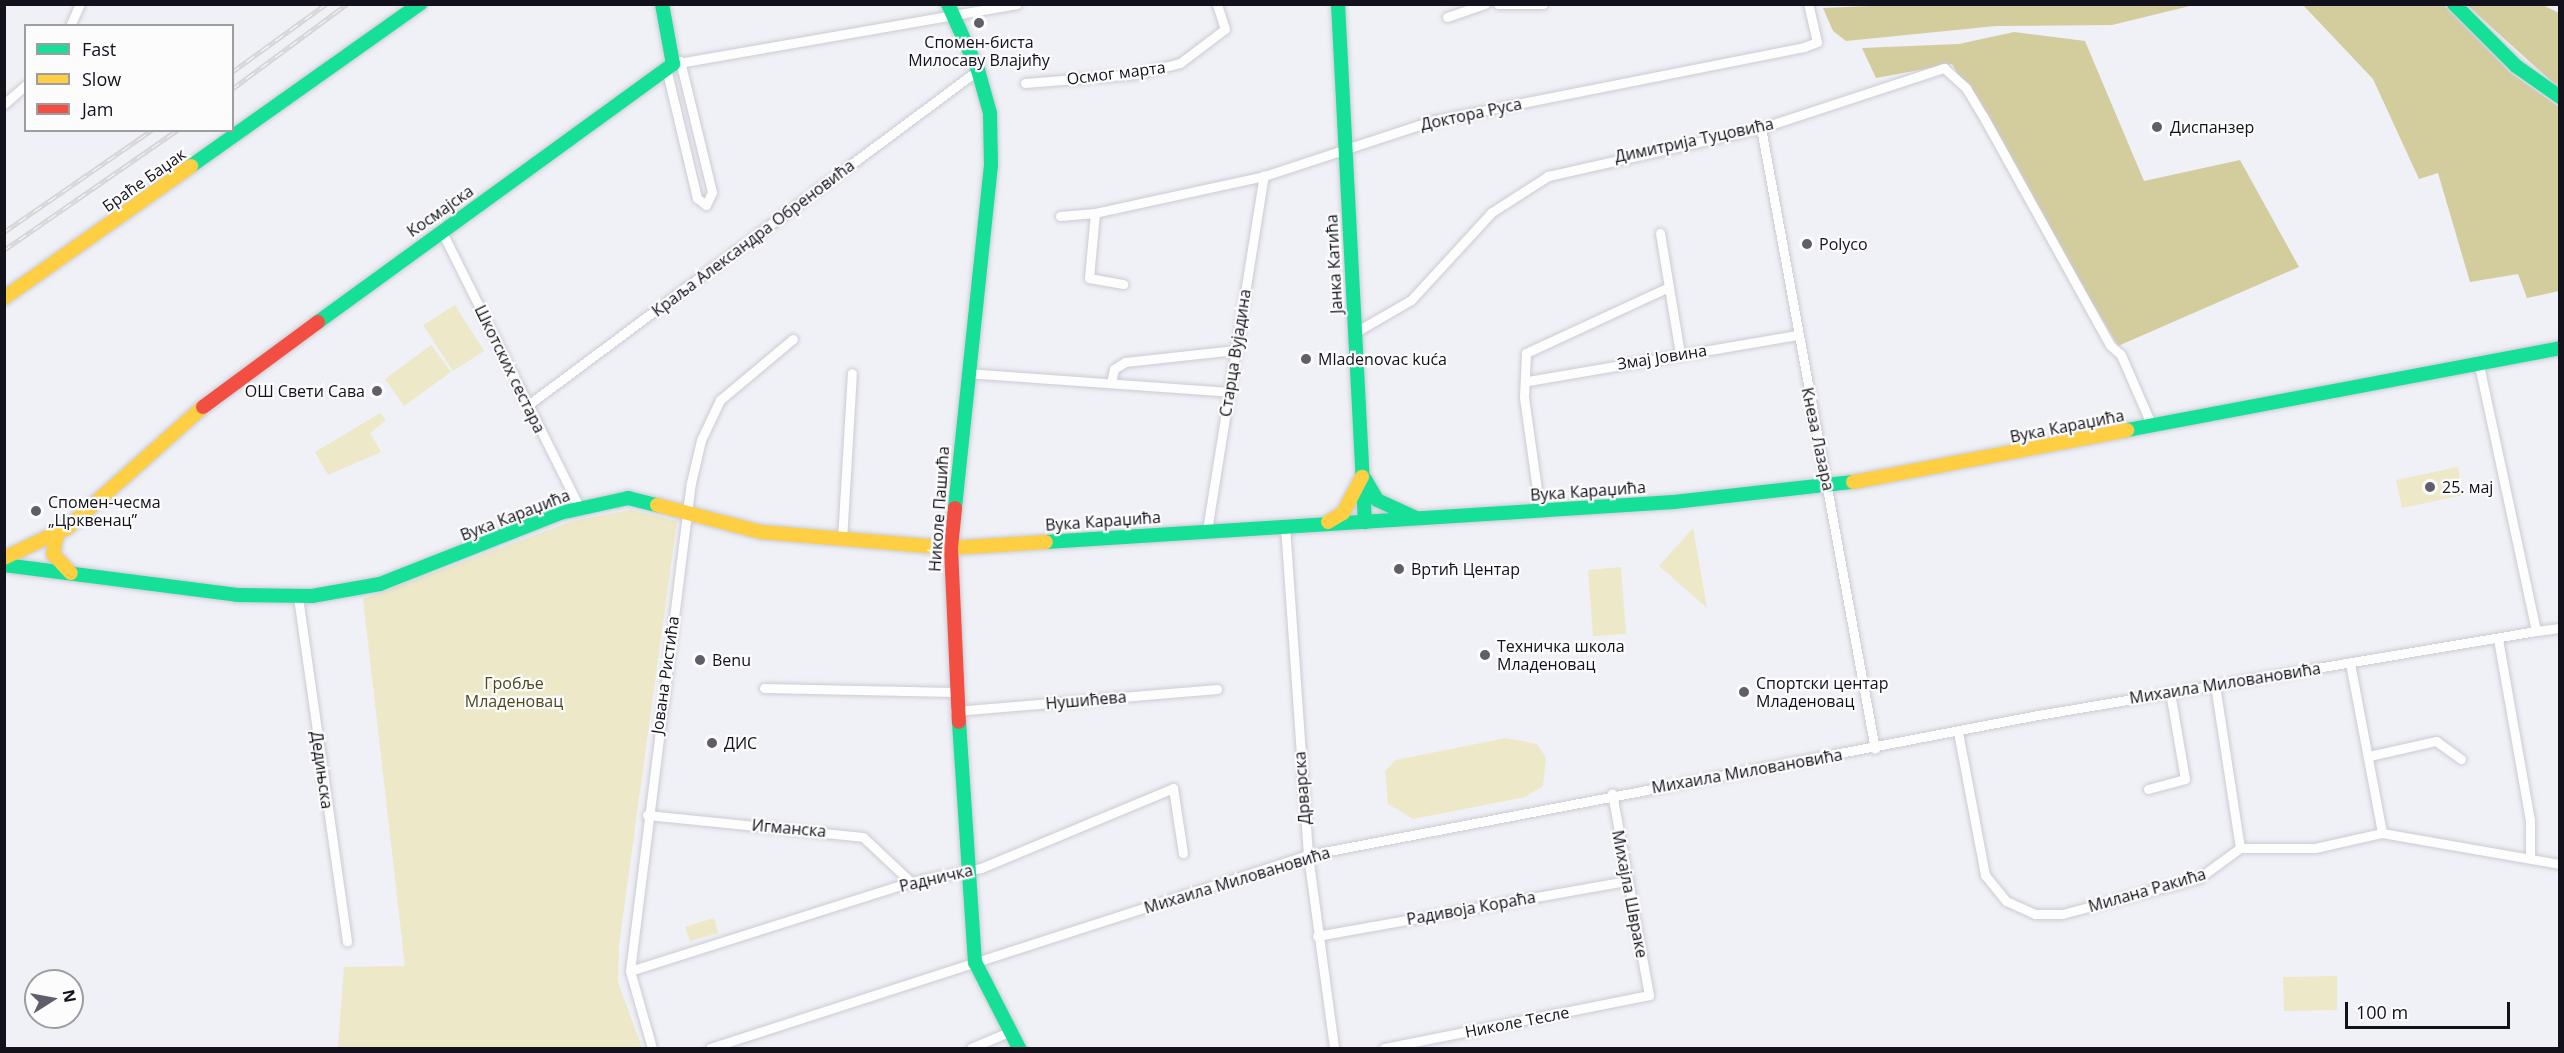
<!DOCTYPE html>
<html>
<head>
<meta charset="utf-8">
<style>
	body { margin:0 }
	#map { position:relative; width:2564px; height:1053px; overflow:hidden; background:#f0f0f7; font-family:"Open Sans",sans-serif }
	div>[style] { position:absolute }
	[style*='--x'] { left:calc(var(--x)*1px); top:calc(var(--y)*1px); width:calc(var(--w)*1px); rotate:calc(var(--a)*1deg) }
	.green>* { inset:0; background:#ede8c8 }
	.forest>* { inset:0; background:#d3cc9d }
	.roads { filter:drop-shadow(0 0 2px #cbcbd3) drop-shadow(0 0 2px #cbcbd3) }
	.street>* { height:9px; margin:-4.5px; padding:0 4.5px; transform-origin:4.5px; border-radius:4.5px; background:#fdfdfe }
	.fast>* { height:14px; margin:-7px; padding:0 7px; transform-origin:7px; border-radius:7px; background:#16e098 }
	.slow>* { height:14px; margin:-7px; padding:0 7px; transform-origin:7px; border-radius:7px; background:#ffcf43 }
	.jam>* { height:14px; margin:-7px; padding:0 7px; transform-origin:7px; border-radius:7px; background:#f24e42 }
	.rail>* { height:5px; margin-top:-2.5px; transform-origin:0; background:repeating-linear-gradient(90deg,#fcfcfc 0 9px,#d6d6d8 0 18px); box-sizing:border-box; border-block:2px solid #d6d6d8 }
	.dots>* { width:16px; height:16px; translate:-50% -50%; box-sizing:border-box; border:3px solid #fcfcfc; border-radius:50% }
	span { translate:-50% -50%; white-space:nowrap; text-align:center; line-height:1.15; -webkit-text-stroke:4.5px #fcfcfc; paint-order:stroke }
	.poi-label { font-size:16px; color:#12111c }
	.left { translate:0 -50%; text-align:left }
	.right { translate:-100% -50%; text-align:right }
	.street-label { font-size:16px; color:#12111c }
	.park-label { font-size:16px; color:#4e4821 }
	.frame { position:absolute; inset:0; border:6px solid #12111c; pointer-events:none }
	.legend { position:absolute; left:24px; top:24px; width:210px; height:108px; box-sizing:border-box; background:#fcfcfc; border:2px solid #9e9ea2; margin:0; padding:8px 10px; list-style:none; font-size:18px; color:#12111c }
	.legend li { display:flex; align-items:center; gap:12px; height:30px }
	.legend b { width:30px; border:2px solid #9e9ea2 }
	.north { position:absolute; left:24px; top:969px; width:60px; height:60px; box-sizing:border-box; background:#fcfcfc; border:2px solid #9e9ea2; border-radius:50%; rotate:79deg; font-size:16px; font-weight:700; line-height:24px; text-align:center; color:#12111c }
	.north::after { content:''; display:block; margin:auto; width:21px; height:27px; background:#605f69; clip-path:polygon(50% 0,100% 100%,50% 72%,0 100%) }
	.scale { position:absolute; left:2345px; top:1002px; width:165px; height:27px; box-sizing:border-box; border:3px solid #12111c; border-top:0; padding-left:8px; font-size:18px; line-height:21px; white-space:nowrap; color:#12111c; -webkit-text-stroke:4px #fcfcfc; paint-order:stroke }
</style>
</head>
<body>
<div id="map">
	<div class="green">
		<i style="clip-path:polygon(455px 305px,484px 351px,453px 371px,423px 325px)"></i>
		<i style="clip-path:polygon(431px 345px,451px 372px,404px 406px,385px 379px)"></i>
		<i style="clip-path:polygon(380px 413px,386px 420px,370px 433px,381px 452px,328px 475px,315px 452px)"></i>
		<i style="clip-path:polygon(2458px 467px,2463px 495px,2402px 508px,2396px 480px)"></i>
		<i style="clip-path:polygon(631px 510px,677px 521px,619px 945px,618px 982px,642px 1048px,338px 1048px,344px 967px,405px 966px,363px 599px,573px 521px)"></i>
		<i style="clip-path:polygon(1693px 528px,1707px 608px,1659px 566px)"></i>
		<i style="clip-path:polygon(1621px 567px,1626px 634px,1593px 636px,1588px 570px)"></i>
		<i style="clip-path:polygon(1506px 738px,1537px 744px,1546px 758px,1543px 786px,1525px 797px,1413px 819px,1388px 804px,1385px 771px,1396px 760px)"></i>
		<i style="clip-path:polygon(714px 918px,718px 933px,690px 941px,685px 927px)"></i>
		<i style="clip-path:polygon(2337px 976px,2337px 1010px,2284px 1011px,2283px 977px)"></i>
	</div>
	<div class="forest">
		<i style="clip-path:polygon(1918px 4px,2194px 4px,2194px 5px,2112px 25px,1996px 26px,1846px 41px,1833px 31px,1823px 8px)"></i>
		<i style="clip-path:polygon(2303px 5px,2444px 5px,2511px 73px,2559px 107px,2559px 291px,2527px 298px,2518px 274px,2470px 282px,2438px 173px,2419px 179px,2373px 79px)"></i>
		<i style="clip-path:polygon(2467px 5px,2543px 5px,2559px 13px,2559px 88px)"></i>
		<i style="clip-path:polygon(2014px 32px,2085px 41px,2144px 181px,2240px 160px,2299px 267px,2118px 346px,1952px 64px,1876px 78px,1862px 48px,1959px 44px)"></i>
	</div>
	<div class="roads">
		<div class="street">
			<i style="--x:1498;--y:4;--w:45;--a:0"></i>
			<i style="--x:1447;--y:17;--w:40;--a:-18.9"></i>
			<i style="--x:70;--y:26;--w:24;--a:-66"></i>
			<i style="--x:673;--y:64;--w:349;--a:-9.9"></i>
			<i style="--x:666;--y:68;--w:134;--a:76.6"></i>
			<i style="--x:697;--y:198;--w:11;--a:38"></i>
			<i style="--x:706;--y:205;--w:14;--a:-65"></i>
			<i style="--x:712;--y:192;--w:135;--a:-103.7"></i>
			<i style="--x:1025;--y:83;--w:111;--a:-4.6"></i>
			<i style="--x:1136;--y:74;--w:45;--a:-14"></i>
			<i style="--x:1180;--y:63;--w:56;--a:-37.1"></i>
			<i style="--x:1225;--y:29;--w:26;--a:-108"></i>
			<i style="--x:4;--y:104;--w:29;--a:-41"></i>
			<i style="--x:1761;--y:128;--w:631;--a:79.6"></i>
			<i style="--x:1095;--y:213;--w:65;--a:95.3"></i>
			<i style="--x:1089;--y:278;--w:35;--a:10"></i>
			<i style="--x:1060;--y:216;--w:35;--a:-5"></i>
			<i style="--x:1095;--y:213;--w:173;--a:-12.3"></i>
			<i style="--x:1264;--y:176;--w:176;--a:-18.2"></i>
			<i style="--x:1431;--y:121;--w:380;--a:-11.2"></i>
			<i style="--x:1804;--y:47;--w:14;--a:-21"></i>
			<i style="--x:1817;--y:42;--w:39;--a:-103"></i>
			<i style="--x:441;--y:230;--w:309;--a:63.5"></i>
			<i style="--x:1660;--y:233;--w:123;--a:80.6"></i>
			<i style="--x:1354;--y:333;--w:66;--a:-30.1"></i>
			<i style="--x:1411;--y:300;--w:120;--a:-47.4"></i>
			<i style="--x:1492;--y:212;--w:67;--a:-32.7"></i>
			<i style="--x:1548;--y:176;--w:218;--a:-12.7"></i>
			<i style="--x:1761;--y:128;--w:193;--a:-18.2"></i>
			<i style="--x:1944;--y:68;--w:30;--a:42"></i>
			<i style="--x:1966;--y:88;--w:33;--a:59"></i>
			<i style="--x:1983;--y:116;--w:262;--a:61"></i>
			<i style="--x:2110;--y:345;--w:15;--a:42"></i>
			<i style="--x:2121;--y:355;--w:77;--a:66.4"></i>
			<i style="--x:966;--y:373;--w:264;--a:4.1"></i>
			<i style="--x:1528;--y:381;--w:273;--a:-9.7"></i>
			<i style="--x:1111;--y:383;--w:14;--a:-78"></i>
			<i style="--x:1114;--y:369;--w:13;--a:-32"></i>
			<i style="--x:1125;--y:362;--w:111;--a:-6.2"></i>
			<i style="--x:528;--y:405;--w:561;--a:-36.67"></i>
			<i style="--x:1540;--y:511;--w:115;--a:-98"></i>
			<i style="--x:1524;--y:397;--w:44;--a:-87.4"></i>
			<i style="--x:1526;--y:353;--w:157;--a:-24.8"></i>
			<i style="--x:1285;--y:526;--w:330;--a:86"></i>
			<i style="--x:1308;--y:855;--w:195;--a:82.3"></i>
			<i style="--x:1207;--y:530;--w:359;--a:-80.9"></i>
			<i style="--x:842;--y:540;--w:167;--a:-86.6"></i>
			<i style="--x:298;--y:597;--w:348;--a:81.9"></i>
			<i style="--x:2536;--y:631;--w:24;--a:-7"></i>
			<i style="--x:2498;--y:639;--w:184;--a:80"></i>
			<i style="--x:2530;--y:820;--w:36;--a:90"></i>
			<i style="--x:2350;--y:663;--w:173;--a:79.3"></i>
			<i style="--x:2215;--y:685;--w:165;--a:81.3"></i>
			<i style="--x:764;--y:688;--w:190;--a:1.2"></i>
			<i style="--x:955;--y:711;--w:263;--a:-4.8"></i>
			<i style="--x:1958;--y:732;--w:146;--a:79.3"></i>
			<i style="--x:1985;--y:875;--w:33;--a:51"></i>
			<i style="--x:2006;--y:901;--w:32;--a:24"></i>
			<i style="--x:2035;--y:914;--w:27;--a:0"></i>
			<i style="--x:2062;--y:914;--w:142;--a:-14.7"></i>
			<i style="--x:2199;--y:878;--w:51;--a:-36.2"></i>
			<i style="--x:2240;--y:848;--w:75;--a:0"></i>
			<i style="--x:2315;--y:848;--w:69;--a:-12.6"></i>
			<i style="--x:2382;--y:833;--w:181;--a:9.9"></i>
			<i style="--x:2369;--y:756;--w:69;--a:-12.6"></i>
			<i style="--x:2436;--y:741;--w:31;--a:36"></i>
			<i style="--x:2148;--y:789;--w:38;--a:-15"></i>
			<i style="--x:2185;--y:779;--w:88;--a:-99.8"></i>
			<i style="--x:647;--y:815;--w:217;--a:5.8"></i>
			<i style="--x:863;--y:837;--w:66;--a:43.2"></i>
			<i style="--x:1317;--y:936;--w:313;--a:-10.1"></i>
			<i style="--x:630;--y:971;--w:295;--a:-17.6"></i>
			<i style="--x:911;--y:882;--w:71;--a:-11.3"></i>
			<i style="--x:981;--y:868;--w:208;--a:-22.6"></i>
			<i style="--x:1173;--y:788;--w:66;--a:81.3"></i>
			<i style="--x:652;--y:1048;--w:80;--a:-105.9"></i>
			<i style="--x:630;--y:971;--w:492;--a:-82.9"></i>
			<i style="--x:691;--y:483;--w:44;--a:-76.9"></i>
			<i style="--x:701;--y:440;--w:44;--a:-64.6"></i>
			<i style="--x:720;--y:400;--w:95;--a:-39.9"></i>
			<i style="--x:710;--y:1048;--w:628;--a:-17.89"></i>
			<i style="--x:1308;--y:855;--w:743;--a:-10.86"></i>
			<i style="--x:2038;--y:715;--w:505;--a:-9.57"></i>
			<i style="--x:2536;--y:631;--w:273;--a:-102.1"></i>
			<i style="--x:971;--y:1048;--w:38;--a:-23"></i>
			<i style="--x:1384;--y:1048;--w:270;--a:-11.3"></i>
			<i style="--x:1649;--y:995;--w:205;--a:-100.4"></i>
		</div>
		<div class="fast">
			<i style="--x:948;--y:4;--w:72;--a:65.6"></i>
			<i style="--x:978;--y:70;--w:45;--a:74.4"></i>
			<i style="--x:990;--y:113;--w:52;--a:88.9"></i>
			<i style="--x:991;--y:165;--w:345;--a:96"></i>
			<i style="--x:1338;--y:4;--w:519;--a:87.02"></i>
			<i style="--x:2454;--y:4;--w:88;--a:45"></i>
			<i style="--x:2516;--y:66;--w:54;--a:35.2"></i>
			<i style="--x:191;--y:166;--w:281;--a:-35.3"></i>
			<i style="--x:318;--y:322;--w:439;--a:-36"></i>
			<i style="--x:673;--y:64;--w:61;--a:-100.4"></i>
			<i style="--x:2127;--y:430;--w:441;--a:-10.7"></i>
			<i style="--x:1365;--y:479;--w:24;--a:60"></i>
			<i style="--x:1377;--y:500;--w:41;--a:24.7"></i>
			<i style="--x:1046;--y:542;--w:629;--a:-3.64"></i>
			<i style="--x:1674;--y:502;--w:180;--a:-6.4"></i>
			<i style="--x:4;--y:565;--w:235;--a:7.3"></i>
			<i style="--x:237;--y:595;--w:75;--a:0.8"></i>
			<i style="--x:312;--y:596;--w:69;--a:-10"></i>
			<i style="--x:380;--y:584;--w:193;--a:-21.5"></i>
			<i style="--x:560;--y:513;--w:70;--a:-12.4"></i>
			<i style="--x:628;--y:498;--w:30;--a:14"></i>
			<i style="--x:959;--y:722;--w:241;--a:86.2"></i>
			<i style="--x:975;--y:962;--w:97;--a:62.9"></i>
		</div>
		<div class="slow">
			<i style="--x:4;--y:298;--w:229;--a:-35.2"></i>
			<i style="--x:1853;--y:482;--w:279;--a:-10.7"></i>
			<i style="--x:657;--y:505;--w:107;--a:14.6"></i>
			<i style="--x:761;--y:532;--w:191;--a:4.8"></i>
			<i style="--x:951;--y:548;--w:95;--a:-3.6"></i>
			<i style="--x:1328;--y:522;--w:17;--a:-31"></i>
			<i style="--x:1343;--y:513;--w:41;--a:-62.2"></i>
			<i style="--x:57;--y:534;--w:20;--a:101"></i>
			<i style="--x:53;--y:554;--w:26;--a:47"></i>
			<i style="--x:4;--y:558;--w:70;--a:-25.5"></i>
			<i style="--x:67;--y:528;--w:182;--a:-41.7"></i>
		</div>
		<div class="jam">
			<i style="--x:203;--y:407;--w:143;--a:-36.5"></i>
			<i style="--x:955;--y:508;--w:40;--a:95.7"></i>
			<i style="--x:951;--y:548;--w:174;--a:87.4"></i>
		</div>
	</div>
	<div class="rail">
		<i style="--x:232;--y:72;--w:116;--a:-35.9"></i>
		<i style="--x:232;--y:89;--w:143;--a:-36.5"></i>
		<i style="--x:4;--y:232;--w:180;--a:-34.6"></i>
		<i style="--x:4;--y:250;--w:211;--a:-34.7"></i>
	</div>
	<div class="dots">
		<i style="left:979px;top:23px;background:#605f69"></i>
		<i style="left:2157px;top:127px;background:#605f69"></i>
		<i style="left:1807px;top:244px;background:#605f69"></i>
		<i style="left:1306px;top:359px;background:#605f69"></i>
		<i style="left:377px;top:391px;background:#605f69"></i>
		<i style="left:2430px;top:487px;background:#605f69"></i>
		<i style="left:36px;top:511px;background:#605f69"></i>
		<i style="left:1399px;top:569px;background:#605f69"></i>
		<i style="left:1485px;top:655px;background:#605f69"></i>
		<i style="left:700px;top:660px;background:#605f69"></i>
		<i style="left:1744px;top:692px;background:#605f69"></i>
		<i style="left:712px;top:743px;background:#605f69"></i>
	</div>
	<div class="poi-label">
		<span style="left:979px;top:51px">Спомен-биста<br>Милосаву Влајићу</span>
		<span class="left" style="left:2170px;top:127px">Диспанзер</span>
		<span class="left" style="left:1819px;top:244px">Polyco</span>
		<span class="left" style="left:1318px;top:359px">Mladenovac kuća</span>
		<span class="right" style="left:365px;top:391px">ОШ Свети Сава</span>
		<span class="left" style="left:2442px;top:487px">25. мај</span>
		<span class="left" style="left:48px;top:511px">Спомен-чесма<br>„Црквенац”</span>
		<span class="left" style="left:1411px;top:569px">Вртић Центар</span>
		<span class="left" style="left:1497px;top:655px">Техничка школа<br>Младеновац</span>
		<span class="left" style="left:712px;top:660px">Benu</span>
		<span class="left" style="left:1756px;top:692px">Спортски центар<br>Младеновац</span>
		<span class="left" style="left:724px;top:743px">ДИС</span>
	</div>
	<div class="street-label">
		<span style="left:1116px;top:73px;rotate:-7deg">Осмог марта</span>
		<span style="left:1471px;top:114px;rotate:-12deg">Доктора Руса</span>
		<span style="left:1694px;top:140px;rotate:-12deg">Димитрија Туцовића</span>
		<span style="left:144px;top:180px;rotate:-35deg">Браће Баџак</span>
		<span style="left:440px;top:211px;rotate:-35deg">Космајска</span>
		<span style="left:753px;top:238px;rotate:-37deg">Краља Александра Обреновића</span>
		<span style="left:1334px;top:264px;rotate:-93deg">Јанка Катића</span>
		<span style="left:1235px;top:353px;rotate:-81deg">Старца Вујадина</span>
		<span style="left:1662px;top:357px;rotate:-9deg">Змај Јовина</span>
		<span style="left:510px;top:369px;rotate:64deg">Шкотских сестара</span>
		<span style="left:2067px;top:426px;rotate:-11deg">Вука Караџића</span>
		<span style="left:1818px;top:439px;rotate:78deg">Кнеза Лазара</span>
		<span style="left:1588px;top:491px;rotate:-4deg">Вука Караџића</span>
		<span style="left:939px;top:509px;rotate:-86deg">Николе Пашића</span>
		<span style="left:515px;top:515px;rotate:-21deg">Вука Караџића</span>
		<span style="left:1103px;top:521px;rotate:-4deg">Вука Караџића</span>
		<span style="left:665px;top:675px;rotate:-82deg">Јована Ристића</span>
		<span style="left:2225px;top:683px;rotate:-9deg">Михаила Миловановића</span>
		<span style="left:1086px;top:700px;rotate:-5deg">Нушићева</span>
		<span style="left:322px;top:770px;rotate:82deg">Дедињска</span>
		<span style="left:1747px;top:771px;rotate:-10deg">Михаила Миловановића</span>
		<span style="left:1302px;top:788px;rotate:-94deg">Дрварска</span>
		<span style="left:789px;top:828px;rotate:5deg">Игманска</span>
		<span style="left:936px;top:878px;rotate:-13deg">Радничка</span>
		<span style="left:1237px;top:880px;rotate:-17deg">Михаила Миловановића</span>
		<span style="left:2147px;top:890px;rotate:-16deg">Милана Ракића</span>
		<span style="left:1630px;top:894px;rotate:79deg">Михајла Швраке</span>
		<span style="left:1471px;top:908px;rotate:-10deg">Радивоја Кораћа</span>
		<span style="left:1517px;top:1022px;rotate:-11deg">Николе Тесле</span>
	</div>
	<div class="park-label">
		<span style="left:514px;top:692px">Гробље<br>Младеновац</span>
	</div>
	<div class="frame"></div>
	<ul class="legend">
	<li><b style="height:8px;background:#16e098"></b>Fast</li>
	<li><b style="height:8px;background:#ffcf43"></b>Slow</li>
	<li><b style="height:8px;background:#f24e42"></b>Jam</li>
	</ul>
	<div class="north">N</div>
	<div class="scale">100 m</div>
</div>
</body>
</html>
